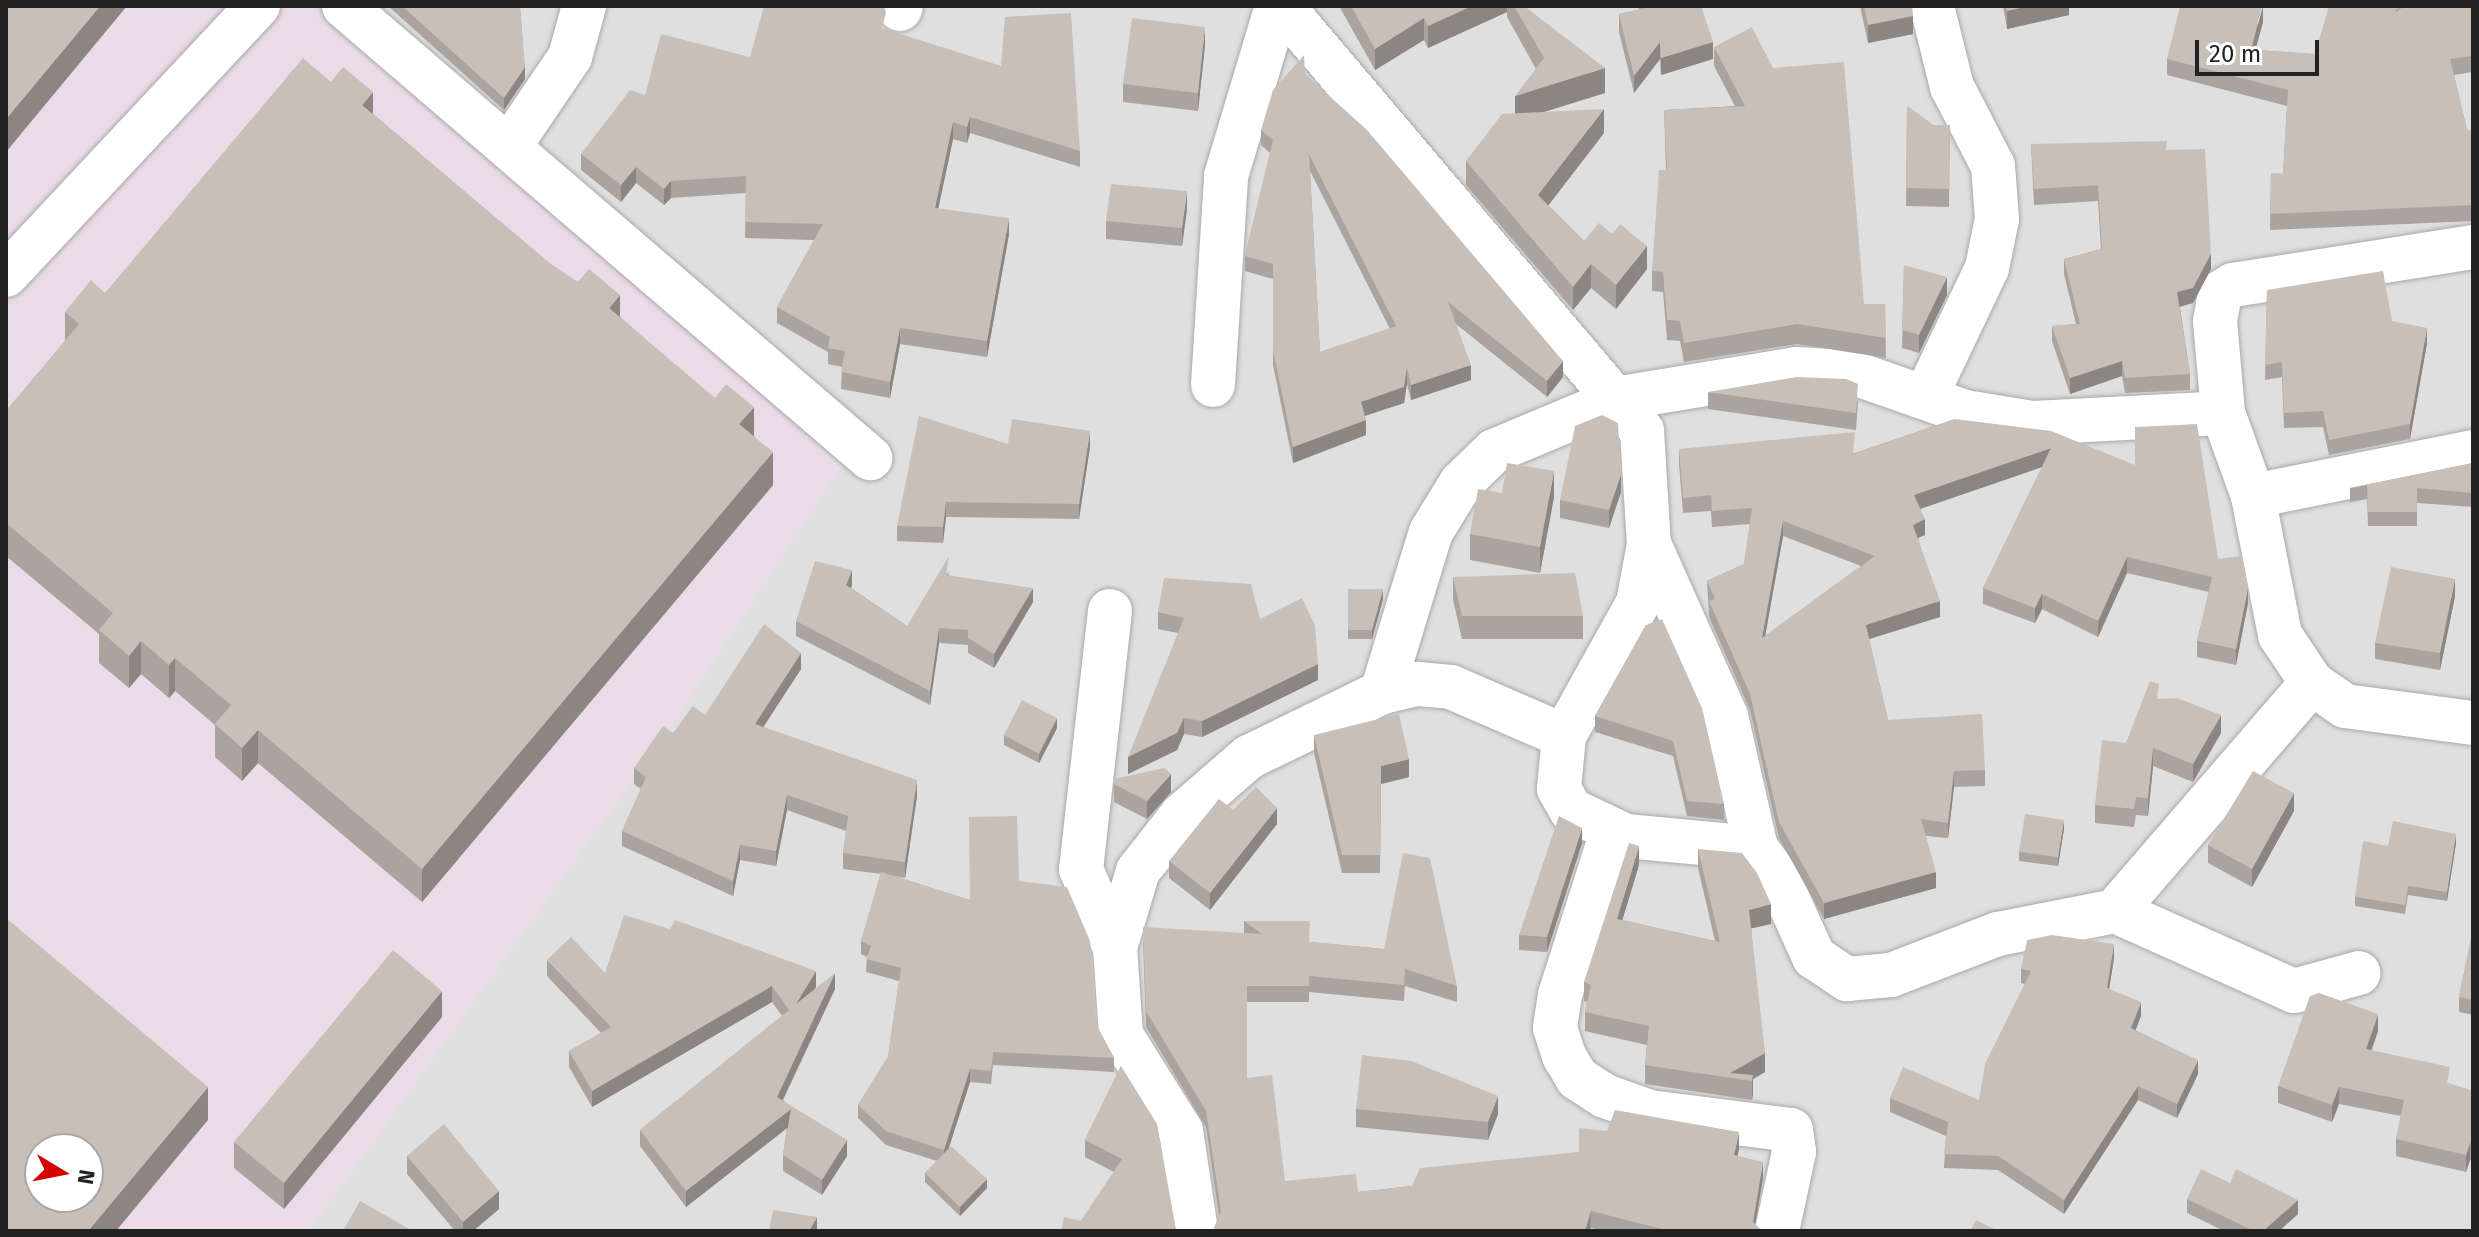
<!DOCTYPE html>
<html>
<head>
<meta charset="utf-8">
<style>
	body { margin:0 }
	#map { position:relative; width:2479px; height:1237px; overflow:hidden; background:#f2efe9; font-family:"Fira Sans",sans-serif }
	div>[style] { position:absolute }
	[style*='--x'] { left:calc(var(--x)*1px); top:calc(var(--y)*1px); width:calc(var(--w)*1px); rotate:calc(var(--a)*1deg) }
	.residential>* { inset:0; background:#e0dfdf }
	.industrial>* { inset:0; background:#ebdbe8 }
	.roads { filter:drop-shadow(0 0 2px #a9a9a9) drop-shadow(0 0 2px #a9a9a9) }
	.street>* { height:44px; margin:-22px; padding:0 22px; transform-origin:22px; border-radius:22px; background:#fff }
	.wall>* { inset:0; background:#aba49e }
	.shaded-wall>* { inset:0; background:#8b8681 }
	.building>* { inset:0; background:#c7bfb8 }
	span { translate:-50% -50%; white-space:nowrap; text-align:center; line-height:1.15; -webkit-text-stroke:8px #fff; paint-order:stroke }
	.frame { position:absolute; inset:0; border:8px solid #222; pointer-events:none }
	.north { position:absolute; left:24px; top:1133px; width:80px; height:80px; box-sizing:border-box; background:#fff; border:2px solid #a7a7a7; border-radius:50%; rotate:100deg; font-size:22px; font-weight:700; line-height:32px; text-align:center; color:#222 }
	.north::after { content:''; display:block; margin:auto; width:28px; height:36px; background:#d40000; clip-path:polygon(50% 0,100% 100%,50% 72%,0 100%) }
	.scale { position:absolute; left:2195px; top:40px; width:124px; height:36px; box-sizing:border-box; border:4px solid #222; border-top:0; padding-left:10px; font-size:24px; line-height:28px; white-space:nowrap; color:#222; -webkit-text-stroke:6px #fff; paint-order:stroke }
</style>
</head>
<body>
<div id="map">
	<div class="residential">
		<i style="clip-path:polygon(369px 6px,2473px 6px,2473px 1231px,308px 1231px,679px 714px)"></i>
	</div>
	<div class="industrial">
		<i style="clip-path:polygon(evenodd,6px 6px,369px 6px,864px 432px,679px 714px,308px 1231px,6px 1231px,6px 6px,40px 1149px,88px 1149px,88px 1197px,40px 1197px,40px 1149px)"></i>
	</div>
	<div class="roads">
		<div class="street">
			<i style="--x:344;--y:6;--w:694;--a:40.67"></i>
			<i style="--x:1282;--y:6;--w:557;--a:49.73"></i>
			<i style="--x:1642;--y:431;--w:113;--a:86.5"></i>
			<i style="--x:1649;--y:544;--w:60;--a:100.6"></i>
			<i style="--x:1638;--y:603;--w:152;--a:119.1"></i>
			<i style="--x:1564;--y:736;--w:53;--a:95.4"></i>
			<i style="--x:1559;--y:789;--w:24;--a:60"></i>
			<i style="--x:1571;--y:810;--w:61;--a:25.3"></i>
			<i style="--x:1626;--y:836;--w:131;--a:5.3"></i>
			<i style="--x:1756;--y:848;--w:39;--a:54"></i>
			<i style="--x:1779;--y:880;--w:85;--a:65.6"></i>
			<i style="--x:1814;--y:957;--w:40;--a:34"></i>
			<i style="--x:1847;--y:979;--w:44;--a:-5.2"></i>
			<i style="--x:1891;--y:975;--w:115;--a:-21"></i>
			<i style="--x:1998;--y:934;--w:119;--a:-11.1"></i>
			<i style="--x:2115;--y:911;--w:301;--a:-49.2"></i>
			<i style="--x:900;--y:9;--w:3;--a:-72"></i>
			<i style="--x:509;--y:147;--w:109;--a:-55.9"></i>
			<i style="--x:570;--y:57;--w:53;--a:-74.6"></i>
			<i style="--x:2473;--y:247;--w:243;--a:171"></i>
			<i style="--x:2233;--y:285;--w:15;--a:148"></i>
			<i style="--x:2220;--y:293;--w:28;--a:100"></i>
			<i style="--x:2215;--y:321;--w:92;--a:85"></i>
			<i style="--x:2223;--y:413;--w:88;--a:70.1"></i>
			<i style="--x:2253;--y:496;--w:142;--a:79"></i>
			<i style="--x:2280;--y:635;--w:58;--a:56.3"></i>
			<i style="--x:2312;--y:683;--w:40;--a:34.9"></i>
			<i style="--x:2345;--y:706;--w:129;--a:7.6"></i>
			<i style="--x:6;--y:275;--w:369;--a:-46.9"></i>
			<i style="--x:1213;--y:385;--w:209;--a:-86.4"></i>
			<i style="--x:1226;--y:176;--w:177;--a:-73.3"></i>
			<i style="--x:1926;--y:396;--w:142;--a:-64.5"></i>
			<i style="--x:1987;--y:268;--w:50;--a:-78.5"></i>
			<i style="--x:1997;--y:219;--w:53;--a:-94.3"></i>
			<i style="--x:1993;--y:166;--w:89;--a:-117.4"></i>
			<i style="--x:1952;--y:87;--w:83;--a:-103.9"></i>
			<i style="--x:2253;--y:496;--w:224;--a:-11.3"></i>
			<i style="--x:1649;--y:544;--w:188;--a:65.9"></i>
			<i style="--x:1726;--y:716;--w:135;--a:77.2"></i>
			<i style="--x:1110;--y:611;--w:260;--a:96.4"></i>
			<i style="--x:1081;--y:869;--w:86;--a:66.7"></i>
			<i style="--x:1382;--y:692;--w:167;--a:-73"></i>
			<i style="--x:1431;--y:532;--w:57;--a:-58.5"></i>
			<i style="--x:1461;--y:483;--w:46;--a:-44.1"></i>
			<i style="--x:1494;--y:451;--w:138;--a:-22.7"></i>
			<i style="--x:1621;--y:398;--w:177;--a:-9.4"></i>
			<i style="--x:1796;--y:369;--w:55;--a:3.1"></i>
			<i style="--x:1851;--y:372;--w:121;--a:19.3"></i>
			<i style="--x:1965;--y:412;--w:68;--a:9.3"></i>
			<i style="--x:2032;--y:423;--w:191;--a:-3"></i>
			<i style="--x:1612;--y:832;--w:171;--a:107.7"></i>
			<i style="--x:1560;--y:995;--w:33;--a:99"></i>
			<i style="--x:1555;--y:1028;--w:29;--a:72"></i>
			<i style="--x:1564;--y:1056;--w:26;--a:59"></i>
			<i style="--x:1577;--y:1078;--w:33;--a:33"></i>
			<i style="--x:1605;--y:1096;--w:48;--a:19.6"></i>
			<i style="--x:1650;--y:1112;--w:142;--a:7.3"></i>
			<i style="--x:1791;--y:1130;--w:22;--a:82"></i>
			<i style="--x:1794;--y:1152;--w:81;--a:102.1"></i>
			<i style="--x:2115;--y:911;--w:196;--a:24.1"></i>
			<i style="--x:2294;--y:991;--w:67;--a:-15.5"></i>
			<i style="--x:1196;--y:1231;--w:101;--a:-98.5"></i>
			<i style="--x:1181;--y:1131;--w:113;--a:-122"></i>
			<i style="--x:1121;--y:1035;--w:87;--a:-93.9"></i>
			<i style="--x:1115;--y:948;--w:80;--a:-73.4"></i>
			<i style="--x:1138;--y:871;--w:71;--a:-51.8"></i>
			<i style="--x:1182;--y:815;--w:89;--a:-40.9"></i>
			<i style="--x:1249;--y:757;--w:148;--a:-26"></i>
			<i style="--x:1382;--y:692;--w:37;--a:-13"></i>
			<i style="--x:1418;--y:684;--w:33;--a:5"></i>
			<i style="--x:1451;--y:687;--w:123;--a:23.4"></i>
		</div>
	</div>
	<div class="wall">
		<i style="clip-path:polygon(388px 6px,520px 6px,525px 79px,504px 110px)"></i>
		<i style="clip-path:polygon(1339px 6px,1524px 6px,1605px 93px,1543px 112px,1604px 133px,1548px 205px,1584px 241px,1647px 269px,1616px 309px,1591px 288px,1573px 310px,1466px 185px,1466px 161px,1515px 114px,1536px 69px,1507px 17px,1507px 12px,1428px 48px,1424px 40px,1375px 70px)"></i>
		<i style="clip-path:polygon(1638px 6px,1701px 6px,1713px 59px,1661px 75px,1660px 59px,1634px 93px,1619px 32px,1619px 14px,1639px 10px)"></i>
		<i style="clip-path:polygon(1860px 6px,1912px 6px,1913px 34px,1868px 43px)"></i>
		<i style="clip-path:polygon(2003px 6px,2069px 6px,2069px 15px,2007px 29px)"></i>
		<i style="clip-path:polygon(2402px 6px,2401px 8px,2473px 6px,2473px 72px,2454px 75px,2467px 130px,2473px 130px,2473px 221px,2270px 230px,2271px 173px,2283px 174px,2287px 106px,2167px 75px,2167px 59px,2263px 22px,2255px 50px,2315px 54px)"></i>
		<i style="clip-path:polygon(886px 29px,1080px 151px,1080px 167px,970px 133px,967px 143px,953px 139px,938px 209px,1009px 234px,987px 357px,900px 344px,890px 398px,841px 389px,842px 367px,828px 364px,828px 352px,777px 323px,777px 307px,814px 240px,745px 238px,746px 193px,671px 198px,664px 205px,636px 183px,621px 202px,581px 170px,581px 154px,645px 95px,750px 57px)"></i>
		<i style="clip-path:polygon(1205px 45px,1198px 111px,1123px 102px,1123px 84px)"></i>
		<i style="clip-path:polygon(1714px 47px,1864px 304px,1885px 304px,1886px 358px,1797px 344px,1684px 362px,1680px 341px,1667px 340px,1663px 292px,1652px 291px,1652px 271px,1666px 170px,1664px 110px,1735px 106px,1714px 66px)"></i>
		<i style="clip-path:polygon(evenodd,1305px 74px,1563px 377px,1547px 397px,1456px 324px,1471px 380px,1411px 400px,1407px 384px,1404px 403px,1365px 416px,1366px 435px,1293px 463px,1273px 365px,1273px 279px,1245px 271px,1245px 256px,1270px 153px,1261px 145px,1261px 130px,1305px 74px,1310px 171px,1390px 329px,1320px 352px,1310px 171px)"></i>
		<i style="clip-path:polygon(331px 82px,373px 114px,548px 262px,620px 317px,754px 436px,773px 485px,422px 902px,258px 763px,242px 781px,215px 757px,215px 725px,175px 691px,169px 698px,141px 674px,129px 688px,99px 663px,99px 634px,6px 556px,6px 411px,65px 341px,65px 312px,105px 293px)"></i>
		<i style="clip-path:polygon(1907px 106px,1933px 125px,1950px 125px,1949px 207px,1906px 206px)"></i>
		<i style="clip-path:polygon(2031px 144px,2167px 150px,2211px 269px,2193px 303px,2180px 307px,2190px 374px,2190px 390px,2125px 393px,2122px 376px,2070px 394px,2052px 341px,2052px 326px,2076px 324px,2064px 274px,2064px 259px,2101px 249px,2098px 201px,2034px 205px)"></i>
		<i style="clip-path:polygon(1187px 209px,1182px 246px,1106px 239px,1106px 221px)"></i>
		<i style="clip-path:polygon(1904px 265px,1947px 295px,1919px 353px,1902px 348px)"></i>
		<i style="clip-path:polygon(2267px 290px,2392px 321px,2427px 343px,2410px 439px,2329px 455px,2323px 427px,2284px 428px,2282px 377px,2265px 380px)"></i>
		<i style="clip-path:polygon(1708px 392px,1858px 401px,1856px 430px,1708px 409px)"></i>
		<i style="clip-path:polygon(evenodd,1955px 419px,2218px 559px,2248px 603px,2236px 665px,2197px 657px,2197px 641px,2209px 592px,2127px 573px,2098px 637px,2042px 609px,2035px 623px,1983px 604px,1983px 588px,2042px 467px,1920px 509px,1925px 535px,1918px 538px,1940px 617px,1869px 639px,1888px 720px,1985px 770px,1985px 786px,1954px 787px,1948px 838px,1926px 836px,1936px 888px,1824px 919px,1779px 838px,1750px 710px,1709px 617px,1707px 581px,1744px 564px,1750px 524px,1712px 527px,1711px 511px,1683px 513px,1679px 464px,1679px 449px,1855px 453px,1955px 419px,1783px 536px,1861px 566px,1765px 636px,1783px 536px)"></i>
		<i style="clip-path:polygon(1008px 444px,1090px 447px,1079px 519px,946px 517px,943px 543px,897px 541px,897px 526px)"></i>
		<i style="clip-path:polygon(2473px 463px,2473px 507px,2417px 503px,2417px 526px,2368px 526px,2367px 499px,2350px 502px,2350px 488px)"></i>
		<i style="clip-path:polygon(1621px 492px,1609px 528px,1560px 518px,1560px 500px)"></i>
		<i style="clip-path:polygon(1502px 493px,1554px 497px,1540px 573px,1470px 560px,1470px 534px)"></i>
		<i style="clip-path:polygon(949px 571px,948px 575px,1033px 602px,994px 668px,968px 653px,968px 645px,939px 643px,930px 705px,796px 636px,796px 621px,852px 585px,851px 588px,907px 626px)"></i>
		<i style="clip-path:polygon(1453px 577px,1583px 616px,1583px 639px,1462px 639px,1453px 600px)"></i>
		<i style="clip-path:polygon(1348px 589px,1383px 599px,1372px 639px,1348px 639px)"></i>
		<i style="clip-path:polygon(2455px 596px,2440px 670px,2375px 659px,2375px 643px)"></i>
		<i style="clip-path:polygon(1158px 612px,1260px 619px,1318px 680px,1202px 737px,1184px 734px,1177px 750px,1128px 774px,1178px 633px,1158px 629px)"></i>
		<i style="clip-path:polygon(1646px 625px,1724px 804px,1724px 820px,1687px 816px,1673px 756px,1595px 732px,1595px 716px)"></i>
		<i style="clip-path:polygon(801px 669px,763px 727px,917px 796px,905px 878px,894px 876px,970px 900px,1019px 881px,1114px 1058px,1114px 1072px,993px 1065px,991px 1084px,970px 1082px,948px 1150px,987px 1188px,960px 1216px,925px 1182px,925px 1173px,937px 1161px,886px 1145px,858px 1118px,858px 1105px,888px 1057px,899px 981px,866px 972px,867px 957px,861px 954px,861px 941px,881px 874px,843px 869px,843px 853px,846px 831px,787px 810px,776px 866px,740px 860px,733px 896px,622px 846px,622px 831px,641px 789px,634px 784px,634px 768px,673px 733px)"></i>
		<i style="clip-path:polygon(2159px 699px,2221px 733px,2193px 782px,2153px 766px,2148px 816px,2136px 815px,2134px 827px,2095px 823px,2095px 805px,2126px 743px)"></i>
		<i style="clip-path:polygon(1057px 728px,1039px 763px,1004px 745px,1004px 735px)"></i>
		<i style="clip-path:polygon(1314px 735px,1409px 777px,1381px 784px,1380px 873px,1342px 873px,1314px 753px)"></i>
		<i style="clip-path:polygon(1114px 784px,1171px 792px,1147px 819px,1114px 802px)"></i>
		<i style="clip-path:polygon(1233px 810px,1277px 824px,1210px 910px,1169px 878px,1169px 861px)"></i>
		<i style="clip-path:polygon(2294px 811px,2252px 887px,2208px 863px,2208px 845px)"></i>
		<i style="clip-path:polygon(2064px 829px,2058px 866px,2019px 861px,2019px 852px)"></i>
		<i style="clip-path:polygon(1582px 843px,1547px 952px,1519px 950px,1519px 935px)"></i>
		<i style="clip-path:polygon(2456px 843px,2447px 901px,2408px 895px,2405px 914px,2355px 906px,2355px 897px,2388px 846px)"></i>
		<i style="clip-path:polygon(1698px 849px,1771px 924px,1751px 928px,1765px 1072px,1753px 1079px,1753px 1094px,1752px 1100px,1645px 1084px,1645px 1065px,1647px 1045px,1585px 1031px,1585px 1012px,1587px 1002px,1584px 1001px,1584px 982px,1639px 865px,1622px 920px,1715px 941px,1698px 868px)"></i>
		<i style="clip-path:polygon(1244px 921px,1310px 942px,1384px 949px,1457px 986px,1457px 1002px,1405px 986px,1404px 1001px,1309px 992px,1309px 1002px,1247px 1002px,1247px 1078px,1285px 1181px,1358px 1192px,1739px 1149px,1737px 1156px,1763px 1178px,1755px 1224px,1762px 1231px,1605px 1231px,1591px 1228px,1590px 1231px,1213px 1231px,1219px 1216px,1206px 1127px,1146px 1027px,1143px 943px,1244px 933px)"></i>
		<i style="clip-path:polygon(2473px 929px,2473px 1015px,2459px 1012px,2459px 997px)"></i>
		<i style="clip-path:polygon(2114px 958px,2109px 989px,2141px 1016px,2135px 1030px,2198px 1074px,2177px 1118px,2138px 1100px,2064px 1214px,1998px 1170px,1944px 1168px,1946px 1136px,1890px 1112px,1890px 1098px,1979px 1100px,2025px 984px,2021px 983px,2021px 969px)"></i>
		<i style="clip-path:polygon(547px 960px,605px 973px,816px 987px,813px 990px,835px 989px,783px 1100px,847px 1156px,822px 1195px,783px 1171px,783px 1155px,787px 1128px,686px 1207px,640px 1146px,640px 1130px,782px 1016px,772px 1002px,592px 1107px,569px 1067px,569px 1051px,601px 1033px,547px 976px)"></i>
		<i style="clip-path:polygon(442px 1017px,284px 1209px,234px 1168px,234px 1142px)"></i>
		<i style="clip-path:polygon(2378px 1031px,2371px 1051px,2450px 1084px,2473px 1091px,2473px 1161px,2470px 1160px,2466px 1172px,2396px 1156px,2396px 1139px,2401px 1116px,2339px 1104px,2332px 1122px,2278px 1103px,2278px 1086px)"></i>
		<i style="clip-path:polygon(1121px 1066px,1176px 1230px,1081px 1221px,1114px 1172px,1085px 1157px,1085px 1140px)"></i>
		<i style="clip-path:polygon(1356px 1109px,1498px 1114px,1488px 1140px,1356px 1127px)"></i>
		<i style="clip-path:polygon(407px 1156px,499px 1209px,473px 1231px,455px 1231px,407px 1174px)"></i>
		<i style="clip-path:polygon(2187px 1199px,2298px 1214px,2279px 1231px,2224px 1231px,2187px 1213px)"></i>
	</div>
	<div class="shaded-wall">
		<i style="clip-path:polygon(100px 6px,127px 6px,6px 152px,6px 119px)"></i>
		<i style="clip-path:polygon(1472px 6px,1507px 6px,1507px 12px,1428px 48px,1428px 26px)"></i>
		<i style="clip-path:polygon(2029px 6px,2069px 6px,2069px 15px,2007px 29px,2007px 11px)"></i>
		<i style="clip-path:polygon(2263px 6px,2263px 22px,2251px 66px,2251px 50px)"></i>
		<i style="clip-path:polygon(1913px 16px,1913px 34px,1868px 43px,1868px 25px)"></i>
		<i style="clip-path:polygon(1424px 18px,1424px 40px,1375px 70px,1375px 49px)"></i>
		<i style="clip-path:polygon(1205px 27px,1205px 45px,1198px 111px,1198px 93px)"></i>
		<i style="clip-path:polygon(1660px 42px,1660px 59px,1634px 93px,1634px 76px)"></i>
		<i style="clip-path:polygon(1713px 42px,1713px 59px,1661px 75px,1661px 58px)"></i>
		<i style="clip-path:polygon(525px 67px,525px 79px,504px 110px,504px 98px)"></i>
		<i style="clip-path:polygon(1605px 68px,1605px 93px,1515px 121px,1515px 96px)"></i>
		<i style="clip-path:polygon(373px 92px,373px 125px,362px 105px)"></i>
		<i style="clip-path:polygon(1604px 109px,1604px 133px,1538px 219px,1538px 195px)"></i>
		<i style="clip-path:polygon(970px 117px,970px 133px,967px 143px,967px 127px)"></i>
		<i style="clip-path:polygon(953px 122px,953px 139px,935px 224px,935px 208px)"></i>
		<i style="clip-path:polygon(636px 167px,636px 183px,621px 202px,621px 185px)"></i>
		<i style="clip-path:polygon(671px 181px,671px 198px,664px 205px,664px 189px)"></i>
		<i style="clip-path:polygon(1187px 191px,1187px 209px,1182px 246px,1182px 228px)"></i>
		<i style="clip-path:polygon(1009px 218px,1009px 234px,987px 357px,987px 341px)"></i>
		<i style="clip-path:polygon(1647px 246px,1647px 269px,1616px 309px,1616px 285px)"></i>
		<i style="clip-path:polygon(2211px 254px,2211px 269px,2193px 303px,2177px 307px,2177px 292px)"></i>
		<i style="clip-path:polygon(1591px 264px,1591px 288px,1573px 310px,1573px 287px)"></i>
		<i style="clip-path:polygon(1947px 277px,1947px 295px,1919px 353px,1919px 335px)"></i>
		<i style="clip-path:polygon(620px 295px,620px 328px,609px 308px)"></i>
		<i style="clip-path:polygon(900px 328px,900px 344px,890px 398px,890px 382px)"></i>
		<i style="clip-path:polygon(2427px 328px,2427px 343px,2410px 439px,2410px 424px)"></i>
		<i style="clip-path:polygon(1563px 361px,1563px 377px,1547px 397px,1547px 381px)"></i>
		<i style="clip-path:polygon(2122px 361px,2122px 376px,2070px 394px,2070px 378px)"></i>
		<i style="clip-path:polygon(1471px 365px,1471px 380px,1411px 400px,1411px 385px)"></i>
		<i style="clip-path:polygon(1407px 368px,1407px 384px,1404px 403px,1361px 417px,1361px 402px)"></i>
		<i style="clip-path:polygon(754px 407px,754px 440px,739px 424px)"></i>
		<i style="clip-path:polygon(1366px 420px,1366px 435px,1293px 463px,1293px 447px)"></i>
		<i style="clip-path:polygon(1090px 431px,1090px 447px,1079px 519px,1079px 504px)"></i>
		<i style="clip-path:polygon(2051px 448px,2051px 464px,1914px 511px,1914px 495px)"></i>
		<i style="clip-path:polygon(773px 452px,773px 485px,422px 902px,422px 869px)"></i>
		<i style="clip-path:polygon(1554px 471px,1554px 497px,1540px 573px,1540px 547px)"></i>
		<i style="clip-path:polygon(1621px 474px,1621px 492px,1609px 528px,1609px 510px)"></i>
		<i style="clip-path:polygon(946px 502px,946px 517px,943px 543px,943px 527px)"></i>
		<i style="clip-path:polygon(1925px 519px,1925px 535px,1913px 540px,1913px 525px)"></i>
		<i style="clip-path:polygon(1783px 521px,1783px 536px,1762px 654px,1762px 638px)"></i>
		<i style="clip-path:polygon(2127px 557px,2127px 573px,2098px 637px,2098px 621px)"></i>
		<i style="clip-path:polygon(852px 570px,852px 585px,846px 600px,846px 585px)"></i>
		<i style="clip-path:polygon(2455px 579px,2455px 596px,2440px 670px,2440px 653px)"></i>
		<i style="clip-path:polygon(1033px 588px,1033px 602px,994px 668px,994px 654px)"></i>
		<i style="clip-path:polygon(2248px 588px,2248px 603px,2236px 665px,2236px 649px)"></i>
		<i style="clip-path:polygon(1383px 589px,1383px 599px,1372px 639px,1372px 630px)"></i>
		<i style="clip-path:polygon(2042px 594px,2042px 609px,2035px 623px,2035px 608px)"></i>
		<i style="clip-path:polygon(1940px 601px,1940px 617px,1866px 640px,1866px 625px)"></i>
		<i style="clip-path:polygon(939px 628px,939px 643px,930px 705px,930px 691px)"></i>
		<i style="clip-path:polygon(141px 641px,141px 674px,129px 688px,129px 656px)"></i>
		<i style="clip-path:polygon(801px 653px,801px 669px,755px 740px,755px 724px)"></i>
		<i style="clip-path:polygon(175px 658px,175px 691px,169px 698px,169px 665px)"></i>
		<i style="clip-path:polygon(1318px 664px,1318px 680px,1202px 737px,1202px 721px)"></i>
		<i style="clip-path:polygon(2221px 715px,2221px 733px,2193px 782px,2193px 764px)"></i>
		<i style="clip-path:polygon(1057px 718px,1057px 728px,1039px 763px,1039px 754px)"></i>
		<i style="clip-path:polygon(1184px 718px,1184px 734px,1177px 750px,1128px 774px,1128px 757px)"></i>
		<i style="clip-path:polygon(258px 730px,258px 763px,242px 781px,242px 748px)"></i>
		<i style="clip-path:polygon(2153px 748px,2153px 766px,2148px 816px,2148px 798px)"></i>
		<i style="clip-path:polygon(1409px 759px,1409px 777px,1381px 784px,1380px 873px,1381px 766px)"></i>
		<i style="clip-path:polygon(1954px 771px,1954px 787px,1948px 838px,1948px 823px)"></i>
		<i style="clip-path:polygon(1171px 774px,1171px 792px,1147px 819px,1147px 801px)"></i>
		<i style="clip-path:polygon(917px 780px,917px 796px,905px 878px,905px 862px)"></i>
		<i style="clip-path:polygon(2294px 793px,2294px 811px,2252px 887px,2252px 869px)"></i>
		<i style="clip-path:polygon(787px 795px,787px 810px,776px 866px,776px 851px)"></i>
		<i style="clip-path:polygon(1277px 808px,1277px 824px,1210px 910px,1210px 893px)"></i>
		<i style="clip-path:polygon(2064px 820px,2064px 829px,2058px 866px,2058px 857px)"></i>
		<i style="clip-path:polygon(1582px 828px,1582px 843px,1547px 952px,1547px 937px)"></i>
		<i style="clip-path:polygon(2456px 834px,2456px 843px,2447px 901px,2447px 892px)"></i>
		<i style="clip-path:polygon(740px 845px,740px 860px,733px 896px,733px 881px)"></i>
		<i style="clip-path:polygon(1639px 846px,1639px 865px,1617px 938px,1617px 919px)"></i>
		<i style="clip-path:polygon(1936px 872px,1936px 888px,1824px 919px,1824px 903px)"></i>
		<i style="clip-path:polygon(1771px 904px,1771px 924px,1749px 929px,1749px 910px)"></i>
		<i style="clip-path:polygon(2114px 944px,2114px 958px,2107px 1002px,2107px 988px)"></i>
		<i style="clip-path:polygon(816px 971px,816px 987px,796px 1020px,796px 1004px)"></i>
		<i style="clip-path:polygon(835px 973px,835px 989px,777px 1112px,777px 1097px)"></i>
		<i style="clip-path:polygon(772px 986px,772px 1002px,592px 1107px,592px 1091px)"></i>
		<i style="clip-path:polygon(442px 991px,442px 1017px,284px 1209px,284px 1183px)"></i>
		<i style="clip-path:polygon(2141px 1002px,2141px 1016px,2131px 1042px,2131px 1028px)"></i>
		<i style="clip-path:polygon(2378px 1014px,2378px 1031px,2366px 1066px,2366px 1049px)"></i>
		<i style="clip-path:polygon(1765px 1053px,1765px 1072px,1753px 1079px,1753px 1094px,1752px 1100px,1752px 1079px,1730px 1073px)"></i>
		<i style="clip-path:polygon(2198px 1060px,2198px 1074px,2177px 1118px,2177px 1104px)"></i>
		<i style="clip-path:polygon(970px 1069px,970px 1082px,944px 1163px,944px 1150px)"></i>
		<i style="clip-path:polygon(2138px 1086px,2138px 1100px,2064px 1214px,2064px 1200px)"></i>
		<i style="clip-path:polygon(208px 1087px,208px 1120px,116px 1231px,88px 1231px)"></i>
		<i style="clip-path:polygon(2339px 1087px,2339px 1104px,2332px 1122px,2332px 1105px)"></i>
		<i style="clip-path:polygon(1498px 1096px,1498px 1114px,1488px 1140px,1488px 1122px)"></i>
		<i style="clip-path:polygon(791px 1109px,791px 1125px,686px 1207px,686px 1191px)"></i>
		<i style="clip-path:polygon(1739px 1132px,1739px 1149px,1734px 1172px,1734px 1155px)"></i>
		<i style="clip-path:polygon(847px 1140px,847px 1156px,822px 1195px,822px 1180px)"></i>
		<i style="clip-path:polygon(2470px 1143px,2470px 1160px,2466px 1172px,2466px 1155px)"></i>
		<i style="clip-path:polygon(1763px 1162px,1763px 1178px,1754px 1231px,1753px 1222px)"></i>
		<i style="clip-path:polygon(987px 1179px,987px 1188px,960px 1216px,960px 1207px)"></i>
		<i style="clip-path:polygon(499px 1191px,499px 1209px,473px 1231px,463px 1231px,463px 1222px)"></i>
		<i style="clip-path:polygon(2298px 1200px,2298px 1214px,2279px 1231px,2263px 1231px)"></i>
		<i style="clip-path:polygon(1591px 1211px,1590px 1231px,1585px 1231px)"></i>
		<i style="clip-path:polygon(817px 1217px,817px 1231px,809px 1231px)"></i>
	</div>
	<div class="building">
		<i style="clip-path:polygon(6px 6px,100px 6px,6px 119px)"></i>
		<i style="clip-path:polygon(402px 6px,520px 6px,525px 67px,504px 98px)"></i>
		<i style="clip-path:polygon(764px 6px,884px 6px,886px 13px,882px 28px,1001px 66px,1005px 17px,1071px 13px,1080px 151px,970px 117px,967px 127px,953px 122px,935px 208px,1009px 218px,987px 341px,900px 328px,890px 382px,841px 372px,845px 351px,828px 348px,830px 337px,777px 307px,823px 224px,745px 222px,746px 176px,671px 181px,664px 189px,636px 167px,621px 185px,581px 154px,630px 90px,645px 95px,661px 34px,750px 57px)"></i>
		<i style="clip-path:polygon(1351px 6px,1472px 6px,1428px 26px,1424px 18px,1375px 49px)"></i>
		<i style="clip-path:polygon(1514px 6px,1524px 6px,1605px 68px,1515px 96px,1544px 58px)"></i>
		<i style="clip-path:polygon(1643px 6px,1701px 6px,1713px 42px,1661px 58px,1660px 42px,1634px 76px,1619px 14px,1644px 8px)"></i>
		<i style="clip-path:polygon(1864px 6px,1912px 6px,1913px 16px,1868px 25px)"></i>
		<i style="clip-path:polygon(2006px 6px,2029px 6px,2007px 11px)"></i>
		<i style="clip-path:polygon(2180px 6px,2262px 6px,2251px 50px,2315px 54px,2329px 6px,2397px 6px,2395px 13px,2404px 6px,2473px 6px,2473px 56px,2450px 59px,2467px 130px,2473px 130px,2473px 205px,2270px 214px,2271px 173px,2283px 174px,2288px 90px,2167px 59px)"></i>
		<i style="clip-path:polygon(1132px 18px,1205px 27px,1198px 93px,1123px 84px)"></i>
		<i style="clip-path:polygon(1752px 27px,1773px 68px,1844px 62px,1864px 304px,1885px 304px,1886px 338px,1797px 324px,1684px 343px,1680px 321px,1667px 320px,1663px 272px,1652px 271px,1659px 170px,1667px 170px,1664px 110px,1745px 106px,1714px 47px)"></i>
		<i style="clip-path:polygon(evenodd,1304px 55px,1305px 74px,1367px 130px,1563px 361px,1547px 381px,1448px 302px,1471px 365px,1411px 385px,1407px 368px,1404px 387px,1361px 402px,1366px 420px,1293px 447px,1273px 350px,1273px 264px,1245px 256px,1273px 140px,1261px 130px,1273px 90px,1304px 55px,1309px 154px,1396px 326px,1320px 352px,1309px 154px)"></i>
		<i style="clip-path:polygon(303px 58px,331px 82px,343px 67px,373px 92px,362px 105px,548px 262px,578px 282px,589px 269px,620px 295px,609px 308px,715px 398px,726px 384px,754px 407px,739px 424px,773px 452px,422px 869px,258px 730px,242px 748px,215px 724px,231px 705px,175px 658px,169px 665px,141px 641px,129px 656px,99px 630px,113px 613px,6px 523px,6px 411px,79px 324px,65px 312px,91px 280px,105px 293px)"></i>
		<i style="clip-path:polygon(1907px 106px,1933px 125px,1950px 125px,1949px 189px,1906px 188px)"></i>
		<i style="clip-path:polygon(1604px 109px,1538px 195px,1584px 241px,1599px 223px,1612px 234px,1620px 224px,1647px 246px,1616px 285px,1591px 264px,1573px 287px,1466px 161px,1502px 114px)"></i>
		<i style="clip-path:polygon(2167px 141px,2166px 150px,2205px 149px,2211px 254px,2193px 288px,2177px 292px,2190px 374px,2125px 378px,2122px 361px,2070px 378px,2052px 326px,2080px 324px,2064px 259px,2102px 249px,2098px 185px,2034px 189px,2031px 144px)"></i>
		<i style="clip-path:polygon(1111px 184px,1187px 191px,1182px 228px,1106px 221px)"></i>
		<i style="clip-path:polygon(1904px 265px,1947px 277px,1919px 335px,1902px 330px)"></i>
		<i style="clip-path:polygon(2383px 271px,2392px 321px,2427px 328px,2410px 424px,2329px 440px,2323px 411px,2284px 413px,2282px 362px,2265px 365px,2267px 290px)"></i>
		<i style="clip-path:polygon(2473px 294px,2473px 317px,2471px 317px)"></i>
		<i style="clip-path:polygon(1797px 377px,1846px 379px,1858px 384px,1856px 413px,1708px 392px)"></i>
		<i style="clip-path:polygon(1602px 415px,1618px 423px,1621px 474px,1609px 510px,1560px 500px,1575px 426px)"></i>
		<i style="clip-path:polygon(919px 416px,1008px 444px,1012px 419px,1090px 431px,1079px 504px,946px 502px,943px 527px,897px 526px)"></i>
		<i style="clip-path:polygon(evenodd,1955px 419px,2051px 431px,2135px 465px,2135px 427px,2197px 424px,2218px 559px,2242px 556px,2248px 588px,2236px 649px,2197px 641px,2212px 577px,2127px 557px,2098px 621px,2042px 594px,2035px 608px,1983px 588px,2051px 448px,1914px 495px,1925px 519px,1913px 525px,1940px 601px,1866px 625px,1888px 720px,1982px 714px,1985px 770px,1954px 771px,1948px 823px,1921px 819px,1936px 872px,1824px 903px,1779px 822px,1750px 694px,1709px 601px,1715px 599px,1707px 581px,1744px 564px,1752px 508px,1712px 511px,1711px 495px,1683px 498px,1679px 449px,1855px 432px,1853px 454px,1955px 419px,1783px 521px,1875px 556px,1762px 638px,1783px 521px)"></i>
		<i style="clip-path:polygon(1507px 463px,1554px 471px,1540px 547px,1470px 534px,1478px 489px,1502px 493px)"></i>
		<i style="clip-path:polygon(2473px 463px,2473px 493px,2417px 488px,2417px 512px,2368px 512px,2367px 485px,2350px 488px)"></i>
		<i style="clip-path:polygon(949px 556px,946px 575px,1033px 588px,994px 654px,968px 638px,968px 630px,939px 628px,930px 691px,796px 621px,815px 561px,852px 570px,846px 585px,907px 626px)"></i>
		<i style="clip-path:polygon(2391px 567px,2455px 579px,2440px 653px,2375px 643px)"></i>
		<i style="clip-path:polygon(1575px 573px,1583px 616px,1462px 616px,1453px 577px)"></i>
		<i style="clip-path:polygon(1164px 578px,1251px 584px,1260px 619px,1302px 598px,1315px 625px,1318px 664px,1202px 721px,1184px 718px,1177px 733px,1128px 757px,1184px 618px,1158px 612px)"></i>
		<i style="clip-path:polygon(1348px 589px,1383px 589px,1372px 630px,1348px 630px)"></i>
		<i style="clip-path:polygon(1662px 619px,1702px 708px,1724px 804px,1687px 801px,1673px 741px,1595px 716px,1646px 625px)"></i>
		<i style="clip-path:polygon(764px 624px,801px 653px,755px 724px,917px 780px,905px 862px,843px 853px,848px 816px,787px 795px,776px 851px,740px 845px,733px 881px,622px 831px,646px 777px,634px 768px,663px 726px,673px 733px,693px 706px,705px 715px)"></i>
		<i style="clip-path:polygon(2150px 681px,2159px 684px,2157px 699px,2177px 698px,2221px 715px,2193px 764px,2153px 748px,2148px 798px,2136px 797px,2134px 809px,2095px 805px,2102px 740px,2126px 743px)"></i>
		<i style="clip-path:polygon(1022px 700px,1057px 718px,1039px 754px,1004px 735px)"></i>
		<i style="clip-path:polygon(1399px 714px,1409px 759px,1381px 766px,1380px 855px,1342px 855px,1314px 735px)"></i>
		<i style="clip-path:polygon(1164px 768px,1171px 774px,1147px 801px,1114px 784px,1114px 779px)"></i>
		<i style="clip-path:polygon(2253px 771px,2294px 793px,2252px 869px,2208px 845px)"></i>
		<i style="clip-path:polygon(1256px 787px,1277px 808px,1210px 893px,1169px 861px,1219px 799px,1233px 810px)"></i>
		<i style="clip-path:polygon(2025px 814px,2064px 820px,2058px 857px,2019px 852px)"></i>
		<i style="clip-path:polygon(1017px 816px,1019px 881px,1067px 887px,1090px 941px,1096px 1024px,1114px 1058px,993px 1052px,991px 1071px,970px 1069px,944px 1150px,886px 1131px,858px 1105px,888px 1057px,901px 968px,866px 959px,871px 946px,861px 941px,881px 872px,970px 900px,969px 817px)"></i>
		<i style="clip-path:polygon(1559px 816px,1582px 828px,1547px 937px,1519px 935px)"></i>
		<i style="clip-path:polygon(2393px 821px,2456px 834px,2447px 892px,2408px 886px,2405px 905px,2355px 897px,2363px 841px,2388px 846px)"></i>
		<i style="clip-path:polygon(1629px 843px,1639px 846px,1617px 919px,1720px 942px,1698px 849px,1742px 853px,1757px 873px,1771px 904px,1749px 910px,1765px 1053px,1730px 1073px,1753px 1075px,1752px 1081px,1645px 1065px,1649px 1026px,1585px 1012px,1591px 985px,1584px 982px)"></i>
		<i style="clip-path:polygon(1403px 853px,1430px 858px,1457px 986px,1405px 969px,1404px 985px,1309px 976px,1309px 986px,1247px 986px,1247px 1078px,1272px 1075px,1285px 1181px,1356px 1174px,1358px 1192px,1412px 1186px,1420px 1168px,1579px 1152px,1579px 1128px,1607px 1131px,1615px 1110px,1739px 1132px,1734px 1155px,1763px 1162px,1753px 1222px,1762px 1231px,1670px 1231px,1591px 1211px,1585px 1231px,1213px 1231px,1221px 1211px,1206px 1111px,1146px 1011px,1143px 927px,1262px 934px,1244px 921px,1310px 921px,1309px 942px,1384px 949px)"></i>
		<i style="clip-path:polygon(624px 915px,670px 929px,675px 920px,816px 971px,796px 1004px,835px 973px,777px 1097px,847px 1140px,822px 1180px,783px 1155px,791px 1109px,686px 1191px,640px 1130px,789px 1010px,772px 986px,592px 1091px,569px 1051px,611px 1027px,547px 960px,571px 937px,605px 973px)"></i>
		<i style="clip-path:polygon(evenodd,6px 918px,208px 1087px,88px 1231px,6px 1231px,6px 918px,40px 1149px,88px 1149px,88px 1197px,40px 1197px,40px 1149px)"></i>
		<i style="clip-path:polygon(2473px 929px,2473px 1000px,2459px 997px)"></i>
		<i style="clip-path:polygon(2052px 935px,2114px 944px,2107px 988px,2141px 1002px,2131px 1028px,2198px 1060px,2177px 1104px,2138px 1086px,2064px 1200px,1998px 1156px,1944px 1154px,1948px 1122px,1890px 1098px,1903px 1067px,1979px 1100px,1985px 1064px,2031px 971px,2021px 969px,2027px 940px)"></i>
		<i style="clip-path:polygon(393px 950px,442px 991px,284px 1183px,234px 1142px)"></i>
		<i style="clip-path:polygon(2319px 993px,2378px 1014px,2366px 1049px,2450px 1067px,2447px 1083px,2473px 1091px,2473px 1144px,2470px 1143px,2466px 1155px,2396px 1139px,2404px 1100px,2339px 1087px,2332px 1105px,2278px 1086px,2310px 996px)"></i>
		<i style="clip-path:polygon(1362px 1055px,1411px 1061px,1498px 1096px,1488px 1122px,1356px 1109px)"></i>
		<i style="clip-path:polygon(1121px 1066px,1157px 1124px,1176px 1230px,1178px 1231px,1061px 1231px,1064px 1217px,1081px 1221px,1122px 1159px,1085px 1140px)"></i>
		<i style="clip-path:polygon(444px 1124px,499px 1191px,463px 1222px,407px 1156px)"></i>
		<i style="clip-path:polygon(951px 1146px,987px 1179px,960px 1207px,925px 1173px)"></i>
		<i style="clip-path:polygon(2201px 1169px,2230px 1183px,2236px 1169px,2298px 1200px,2263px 1231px,2254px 1231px,2187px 1199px)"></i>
		<i style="clip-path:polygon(360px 1201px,413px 1231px,343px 1231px)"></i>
		<i style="clip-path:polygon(773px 1210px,817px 1217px,809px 1231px,769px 1231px)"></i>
		<i style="clip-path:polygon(1976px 1220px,1998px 1231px,1970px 1231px)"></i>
	</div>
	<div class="frame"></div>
	<div class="north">N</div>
	<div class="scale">20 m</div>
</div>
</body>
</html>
